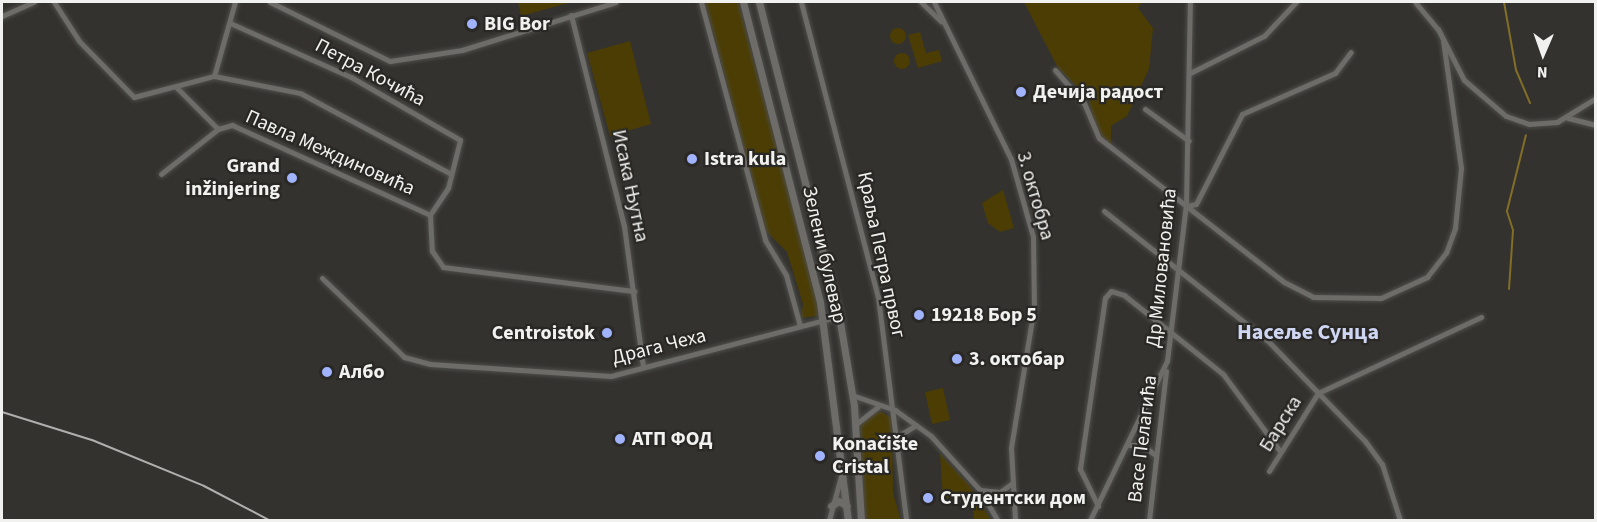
<!DOCTYPE html>
<html>
<head>
<meta charset="utf-8">
<style>
	body { margin:0 }
	#map { position:relative; width:1597px; height:522px; overflow:hidden; background:#33322f; font-family:"Source Sans 3",sans-serif }
	div>[style] { position:absolute }
	[style*='--x'] { left:calc(var(--x)*1px); top:calc(var(--y)*1px); width:calc(var(--w)*1px); rotate:calc(var(--a)*1deg) }
	.green>* { inset:0; background:#4b3d04 }
	.round { border-radius:50% }
	.stream>* { height:2px; margin:-1px; padding:0 1px; transform-origin:1px; border-radius:1px; background:#826e27 }
	.roads { filter:drop-shadow(0 0 2px #4e4e4b) drop-shadow(0 0 2px #4e4e4b) }
	.minor>* { height:5px; margin:-2.5px; padding:0 2.5px; transform-origin:2.5px; border-radius:2.5px; background:#6d6c68 }
	.tertiary>* { height:7px; margin:-3.5px; padding:0 3.5px; transform-origin:3.5px; border-radius:3.5px; background:#6d6c68 }
	.rail>* { height:2px; margin:-1px; padding:0 1px; transform-origin:1px; border-radius:1px; background:#b0afad }
	.dots>* { width:16px; height:16px; translate:-50% -50%; box-sizing:border-box; border:3px solid #292825; border-radius:50% }
	span { translate:-50% -50%; white-space:nowrap; text-align:center; line-height:1.15; -webkit-text-stroke:4.5px #292825; paint-order:stroke }
	.poi-label { font-size:20px; color:#f1f1ef; font-weight:700 }
	.left { translate:0 -50%; text-align:left }
	.right { translate:-100% -50%; text-align:right }
	.street-label { font-size:20px; color:#f1f1ef }
	.quarter-label { font-size:22px; color:#cfd6f3; font-weight:700 }
	.frame { position:absolute; inset:0; border:3px solid #f1f1ef; pointer-events:none }
	.north { position:absolute; left:1513px; top:24px; width:60px; height:60px; -webkit-text-stroke:4px #292825; paint-order:stroke; rotate:182deg; font-size:16px; font-weight:700; line-height:24px; text-align:center; color:#f1f1ef }
	.north::after { content:''; display:block; margin:auto; width:21px; height:27px; background:#f1f1ef; clip-path:polygon(50% 0,100% 100%,50% 72%,0 100%) }
</style>
</head>
<body>
<div id="map">
	<div class="green">
		<i style="clip-path:polygon(518px 2px,572px 2px,521px 16px)"></i>
		<i style="clip-path:polygon(705px 2px,738px 2px,818px 302px,817px 316px,801px 318px,803px 304px,787px 252px,766px 231px)"></i>
		<i style="clip-path:polygon(1024px 2px,1142px 2px,1138px 8px,1153px 28px,1149px 69px,1127px 116px,1111px 126px,1111px 146px,1098px 133px,1088px 98px,1058px 68px)"></i>
		<i class="round" style="left:890px;top:28px;width:16px;height:16px"></i>
		<i style="clip-path:polygon(920px 32px,926px 53px,939px 50px,942px 61px,918px 68px,908px 35px)"></i>
		<i style="clip-path:polygon(630px 41px,651px 124px,610px 136px,587px 53px)"></i>
		<i class="round" style="left:894px;top:53px;width:16px;height:16px"></i>
		<i style="clip-path:polygon(1003px 190px,1014px 228px,1000px 232px,988px 223px,982px 203px)"></i>
		<i style="clip-path:polygon(943px 388px,950px 420px,932px 424px,925px 392px)"></i>
		<i style="clip-path:polygon(880px 411px,892px 418px,893px 493px,901px 520px,865px 520px,860px 423px)"></i>
		<i style="clip-path:polygon(940px 454px,970px 486px,991px 520px,974px 520px,972px 496px,943px 498px)"></i>
	</div>
	<div class="stream">
		<i style="--x:1504;--y:2;--w:69;--a:80"></i>
		<i style="--x:1516;--y:70;--w:36;--a:67"></i>
		<i style="--x:1509;--y:289;--w:59;--a:-86.1"></i>
		<i style="--x:1513;--y:230;--w:20;--a:-108"></i>
		<i style="--x:1507;--y:211;--w:78;--a:-76"></i>
	</div>
	<div class="roads">
		<div class="minor">
			<i style="--x:54;--y:2;--w:46;--a:57.3"></i>
			<i style="--x:79;--y:41;--w:78;--a:45.5"></i>
			<i style="--x:134;--y:97;--w:83;--a:-14.7"></i>
			<i style="--x:214;--y:76;--w:77;--a:-74.2"></i>
			<i style="--x:270;--y:2;--w:134;--a:26.2"></i>
			<i style="--x:390;--y:61;--w:73;--a:-8.7"></i>
			<i style="--x:462;--y:50;--w:161;--a:-17.3"></i>
			<i style="--x:701;--y:2;--w:246;--a:74.9"></i>
			<i style="--x:765;--y:240;--w:41;--a:59"></i>
			<i style="--x:786;--y:275;--w:53;--a:74.6"></i>
			<i style="--x:801;--y:2;--w:305;--a:75.4"></i>
			<i style="--x:878;--y:297;--w:225;--a:82.8"></i>
			<i style="--x:921;--y:2;--w:28;--a:44"></i>
			<i style="--x:934;--y:2;--w:175;--a:63.9"></i>
			<i style="--x:1011;--y:159;--w:81;--a:74.2"></i>
			<i style="--x:1033;--y:237;--w:70;--a:89.2"></i>
			<i style="--x:1034;--y:307;--w:143;--a:99.3"></i>
			<i style="--x:1011;--y:448;--w:72;--a:86.8"></i>
			<i style="--x:1415;--y:2;--w:35;--a:50"></i>
			<i style="--x:1438;--y:29;--w:57;--a:63"></i>
			<i style="--x:1464;--y:80;--w:55;--a:40.6"></i>
			<i style="--x:1506;--y:116;--w:24;--a:19"></i>
			<i style="--x:1529;--y:124;--w:28;--a:-4"></i>
			<i style="--x:1557;--y:122;--w:46;--a:-31.6"></i>
			<i style="--x:571;--y:15;--w:218;--a:75.9"></i>
			<i style="--x:624;--y:226;--w:141;--a:82.3"></i>
			<i style="--x:2;--y:16;--w:35;--a:-24"></i>
			<i style="--x:230;--y:23;--w:133;--a:24.1"></i>
			<i style="--x:351;--y:77;--w:126;--a:30"></i>
			<i style="--x:460;--y:140;--w:49;--a:104"></i>
			<i style="--x:448;--y:188;--w:32;--a:124"></i>
			<i style="--x:430;--y:215;--w:36;--a:87"></i>
			<i style="--x:432;--y:251;--w:19;--a:55"></i>
			<i style="--x:443;--y:267;--w:193;--a:7.2"></i>
			<i style="--x:1055;--y:70;--w:44;--a:48.7"></i>
			<i style="--x:1084;--y:103;--w:38;--a:67"></i>
			<i style="--x:1099;--y:138;--w:234;--a:37.9"></i>
			<i style="--x:1284;--y:282;--w:33;--a:27"></i>
			<i style="--x:1313;--y:297;--w:68;--a:0.8"></i>
			<i style="--x:1381;--y:298;--w:51;--a:-24.5"></i>
			<i style="--x:1427;--y:277;--w:31;--a:-52"></i>
			<i style="--x:1446;--y:253;--w:27;--a:-70"></i>
			<i style="--x:1455;--y:228;--w:60;--a:-84.3"></i>
			<i style="--x:1461;--y:168;--w:129;--a:-98"></i>
			<i style="--x:1190;--y:73;--w:83;--a:-26.6"></i>
			<i style="--x:1264;--y:36;--w:47;--a:-46.7"></i>
			<i style="--x:214;--y:76;--w:88;--a:11.2"></i>
			<i style="--x:300;--y:93;--w:171;--a:28.2"></i>
			<i style="--x:176;--y:87;--w:59;--a:45"></i>
			<i style="--x:1145;--y:109;--w:54;--a:36"></i>
			<i style="--x:1568;--y:118;--w:29;--a:14"></i>
			<i style="--x:161;--y:174;--w:73;--a:-38.3"></i>
			<i style="--x:218;--y:129;--w:15;--a:-16"></i>
			<i style="--x:232;--y:125;--w:217;--a:24.4"></i>
			<i style="--x:1187;--y:206;--w:9;--a:-13"></i>
			<i style="--x:1196;--y:204;--w:101;--a:-62.9"></i>
			<i style="--x:1242;--y:114;--w:102;--a:-23.8"></i>
			<i style="--x:1335;--y:73;--w:26;--a:-53"></i>
			<i style="--x:1104;--y:211;--w:208;--a:38.4"></i>
			<i style="--x:1267;--y:340;--w:141;--a:45.9"></i>
			<i style="--x:1365;--y:441;--w:29;--a:54"></i>
			<i style="--x:1382;--y:464;--w:59;--a:72.2"></i>
			<i style="--x:322;--y:278;--w:114;--a:43.9"></i>
			<i style="--x:404;--y:357;--w:27;--a:15"></i>
			<i style="--x:430;--y:364;--w:181;--a:3.8"></i>
			<i style="--x:611;--y:376;--w:236;--a:-14.7"></i>
			<i style="--x:852;--y:395;--w:46;--a:19.2"></i>
			<i style="--x:895;--y:410;--w:44;--a:35.8"></i>
			<i style="--x:931;--y:436;--w:73;--a:47.8"></i>
			<i style="--x:980;--y:490;--w:34;--a:60"></i>
			<i style="--x:856;--y:424;--w:28;--a:-38"></i>
			<i style="--x:898;--y:436;--w:21;--a:-31"></i>
			<i style="--x:1129;--y:445;--w:13;--a:0"></i>
			<i style="--x:1142;--y:445;--w:15;--a:37"></i>
			<i style="--x:1269;--y:471;--w:92;--a:-57.9"></i>
			<i style="--x:1318;--y:393;--w:180;--a:-25"></i>
			<i style="--x:980;--y:490;--w:20;--a:6"></i>
			<i style="--x:1000;--y:492;--w:14;--a:-36"></i>
			<i style="--x:1098;--y:506;--w:41;--a:-115.9"></i>
			<i style="--x:1080;--y:469;--w:173;--a:-81.7"></i>
			<i style="--x:1105;--y:298;--w:9;--a:-49"></i>
			<i style="--x:1111;--y:291;--w:14;--a:17"></i>
			<i style="--x:1124;--y:295;--w:127;--a:38.6"></i>
			<i style="--x:1223;--y:374;--w:96;--a:53.5"></i>
			<i style="--x:829;--y:520;--w:46;--a:-74.7"></i>
			<i style="--x:1090;--y:520;--w:177;--a:-64.2"></i>
			<i style="--x:1167;--y:361;--w:157;--a:-83.1"></i>
			<i style="--x:1186;--y:205;--w:203;--a:-88.9"></i>
			<i style="--x:1149;--y:520;--w:150;--a:-83.5"></i>
		</div>
		<div class="tertiary">
			<i style="--x:743;--y:2;--w:310;--a:75.6"></i>
			<i style="--x:820;--y:302;--w:220;--a:82.7"></i>
			<i style="--x:759;--y:2;--w:324;--a:75.7"></i>
			<i style="--x:839;--y:316;--w:91;--a:80.5"></i>
			<i style="--x:854;--y:406;--w:114;--a:86.5"></i>
			<i style="--x:831;--y:506;--w:9;--a:-32"></i>
			<i style="--x:839;--y:501;--w:9;--a:32"></i>
		</div>
	</div>
	<div class="rail">
		<i style="--x:2;--y:412;--w:94;--a:17.3"></i>
		<i style="--x:92;--y:440;--w:121;--a:22.3"></i>
		<i style="--x:204;--y:486;--w:73;--a:27.6"></i>
	</div>
	<div class="dots">
		<i style="left:472px;top:24px;background:#a1b3fd"></i>
		<i style="left:1021px;top:92px;background:#a1b3fd"></i>
		<i style="left:692px;top:159px;background:#a1b3fd"></i>
		<i style="left:292px;top:178px;background:#a1b3fd"></i>
		<i style="left:919px;top:315px;background:#a1b3fd"></i>
		<i style="left:607px;top:333px;background:#a1b3fd"></i>
		<i style="left:957px;top:359px;background:#a1b3fd"></i>
		<i style="left:327px;top:372px;background:#a1b3fd"></i>
		<i style="left:620px;top:439px;background:#a1b3fd"></i>
		<i style="left:820px;top:456px;background:#a1b3fd"></i>
		<i style="left:928px;top:498px;background:#a1b3fd"></i>
	</div>
	<div class="poi-label">
		<span class="left" style="left:484px;top:24px">BIG Bor</span>
		<span class="left" style="left:1033px;top:92px">Дечија радост</span>
		<span class="left" style="left:704px;top:159px">Istra kula</span>
		<span class="right" style="left:280px;top:178px">Grand<br>inžinjering</span>
		<span class="left" style="left:931px;top:315px">19218 Бор 5</span>
		<span class="right" style="left:595px;top:333px">Centroistok</span>
		<span class="left" style="left:969px;top:359px">3. октобар</span>
		<span class="left" style="left:339px;top:372px">Албо</span>
		<span class="left" style="left:632px;top:439px">АТП ФОД</span>
		<span class="left" style="left:832px;top:456px">Konačište<br>Cristal</span>
		<span class="left" style="left:940px;top:498px">Студентски дом</span>
	</div>
	<div class="street-label">
		<span style="left:370px;top:73px;rotate:28deg">Петра Кочића</span>
		<span style="left:330px;top:153px;rotate:24deg">Павла Междиновића</span>
		<span style="left:630px;top:186px;rotate:78deg">Исака Њутна</span>
		<span style="left:1035px;top:196px;rotate:74deg">3. октобра</span>
		<span style="left:824px;top:255px;rotate:77deg">Зелени булевар</span>
		<span style="left:881px;top:255px;rotate:78deg">Краља Петра првог</span>
		<span style="left:1162px;top:268px;rotate:-84deg">Др Миловановића</span>
		<span style="left:659px;top:347px;rotate:-14deg">Драга Чеха</span>
		<span style="left:1281px;top:424px;rotate:-58deg">Барска</span>
		<span style="left:1143px;top:439px;rotate:-83deg">Васе Пелагића</span>
	</div>
	<div class="quarter-label">
		<span style="left:1308px;top:333px">Насеље Сунца</span>
	</div>
	<div class="frame"></div>
	<div class="north">N</div>
</div>
</body>
</html>
